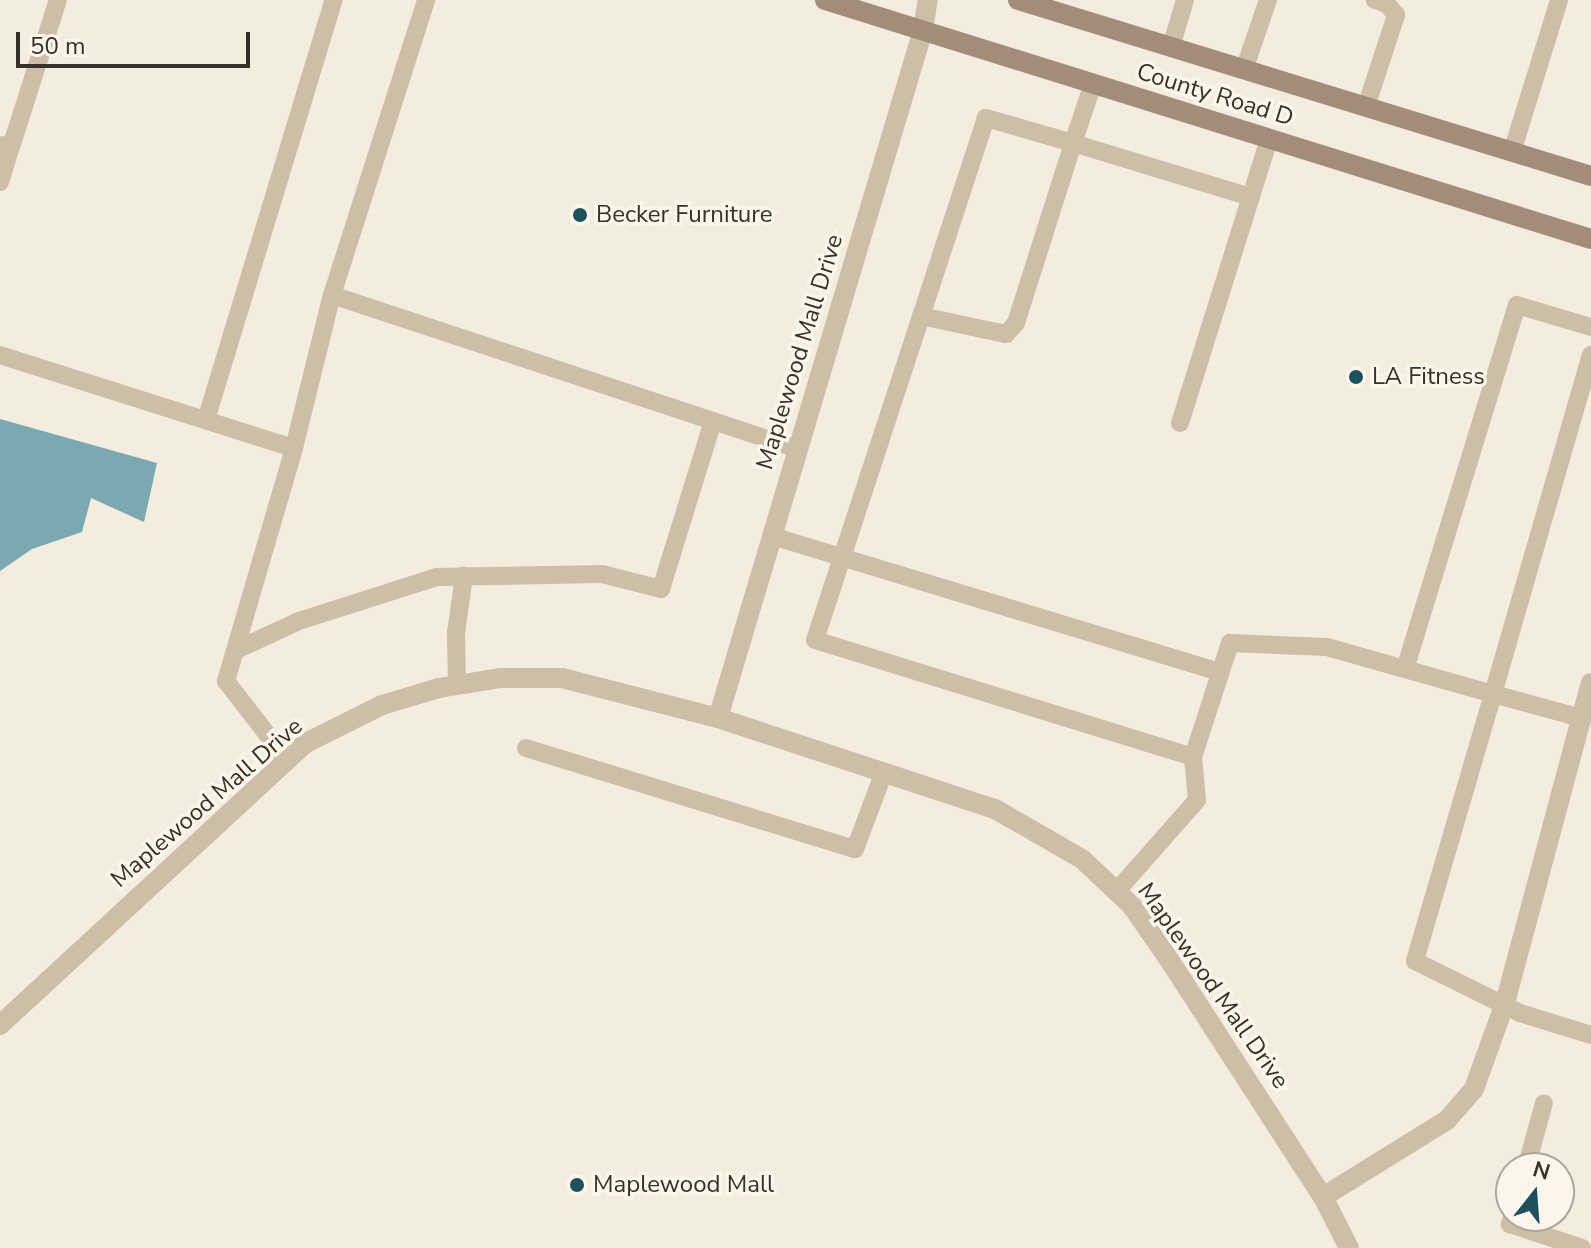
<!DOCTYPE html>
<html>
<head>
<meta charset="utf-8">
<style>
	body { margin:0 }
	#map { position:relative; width:1591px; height:1248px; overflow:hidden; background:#f4ecdd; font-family:"Nunito Sans",sans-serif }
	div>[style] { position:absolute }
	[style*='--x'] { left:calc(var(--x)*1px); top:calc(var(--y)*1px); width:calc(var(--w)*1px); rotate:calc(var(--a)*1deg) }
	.water>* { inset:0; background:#7ba9b2 }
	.lane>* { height:18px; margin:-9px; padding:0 9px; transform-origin:9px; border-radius:9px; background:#cdbea8 }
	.street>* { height:20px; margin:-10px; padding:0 10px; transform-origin:10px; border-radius:10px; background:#cdbea8 }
	.secondary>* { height:20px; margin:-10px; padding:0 10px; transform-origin:10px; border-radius:10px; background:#a18d79 }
	.dots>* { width:22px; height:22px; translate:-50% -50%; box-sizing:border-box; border:4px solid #fbf5ea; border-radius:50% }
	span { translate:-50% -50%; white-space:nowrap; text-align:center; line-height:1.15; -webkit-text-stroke:7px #fbf5ea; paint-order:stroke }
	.street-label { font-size:24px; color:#393029 }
	.poi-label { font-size:24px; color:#393029 }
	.left { translate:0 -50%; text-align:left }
	.north { position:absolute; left:1495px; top:1152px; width:80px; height:80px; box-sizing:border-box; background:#fbf5ea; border:2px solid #ada69d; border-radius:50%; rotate:17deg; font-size:22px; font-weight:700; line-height:32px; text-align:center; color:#393029 }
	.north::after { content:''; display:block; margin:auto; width:28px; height:36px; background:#1c515d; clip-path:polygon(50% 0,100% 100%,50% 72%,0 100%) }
	.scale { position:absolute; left:16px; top:32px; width:234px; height:36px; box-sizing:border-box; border:4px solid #393029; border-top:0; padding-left:10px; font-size:24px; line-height:28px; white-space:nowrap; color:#393029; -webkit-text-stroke:6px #fbf5ea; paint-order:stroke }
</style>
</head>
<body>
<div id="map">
	<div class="water">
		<i style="clip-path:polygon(0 419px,157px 463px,144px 522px,91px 498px,82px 532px,32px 549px,0 571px)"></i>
	</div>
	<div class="lane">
		<i style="--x:1171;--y:47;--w:49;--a:-73.4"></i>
		<i style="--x:1244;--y:70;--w:74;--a:-71.1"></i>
		<i style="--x:1093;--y:84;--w:62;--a:108.7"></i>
		<i style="--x:1073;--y:143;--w:91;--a:-164"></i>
		<i style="--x:986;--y:118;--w:549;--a:108.14"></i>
		<i style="--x:815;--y:640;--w:396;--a:17.2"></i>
		<i style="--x:1193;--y:757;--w:43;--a:84.7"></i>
		<i style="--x:1197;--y:800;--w:123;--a:131.4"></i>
		<i style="--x:1366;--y:107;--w:97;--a:-71.9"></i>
		<i style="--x:1396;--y:15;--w:14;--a:-129"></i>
		<i style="--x:1387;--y:4;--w:13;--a:-162"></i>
		<i style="--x:11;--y:147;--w:154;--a:-72.3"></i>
		<i style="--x:1512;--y:152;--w:159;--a:-72.8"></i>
		<i style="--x:0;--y:182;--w:37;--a:-73"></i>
		<i style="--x:11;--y:147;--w:8;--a:-166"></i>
		<i style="--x:332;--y:295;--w:310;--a:-72.3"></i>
		<i style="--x:921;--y:316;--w:87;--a:12"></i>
		<i style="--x:1006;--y:334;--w:15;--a:-48"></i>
		<i style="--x:1016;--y:323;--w:189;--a:-72.4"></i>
		<i style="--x:1073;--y:143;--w:186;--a:16.9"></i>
		<i style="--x:0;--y:355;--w:308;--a:17.6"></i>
		<i style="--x:294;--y:448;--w:158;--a:-76.1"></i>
		<i style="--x:332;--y:295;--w:491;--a:18.3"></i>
		<i style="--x:206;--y:420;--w:439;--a:-73.1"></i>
		<i style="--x:1180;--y:423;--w:298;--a:-72.6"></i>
		<i style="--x:772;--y:536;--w:469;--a:16.9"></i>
		<i style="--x:236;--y:650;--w:69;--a:-24.7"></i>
		<i style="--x:299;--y:621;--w:145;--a:-17.7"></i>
		<i style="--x:437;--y:577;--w:165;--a:-1"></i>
		<i style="--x:602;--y:574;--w:61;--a:14.3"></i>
		<i style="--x:661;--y:589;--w:176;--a:-72.8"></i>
		<i style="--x:1405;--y:669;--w:381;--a:-72.9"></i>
		<i style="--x:1517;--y:305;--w:77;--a:16.6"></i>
		<i style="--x:457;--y:685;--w:52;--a:-91.1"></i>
		<i style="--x:456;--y:633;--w:58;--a:-82"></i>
		<i style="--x:1589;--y:708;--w:13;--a:129"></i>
		<i style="--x:1581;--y:718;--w:91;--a:-164.7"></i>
		<i style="--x:1493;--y:694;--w:278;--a:106.3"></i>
		<i style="--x:1415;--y:961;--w:117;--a:26.3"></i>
		<i style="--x:1520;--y:1013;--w:74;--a:17.2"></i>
		<i style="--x:526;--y:748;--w:344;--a:17.1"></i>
		<i style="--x:855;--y:849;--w:82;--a:-69.4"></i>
		<i style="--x:1193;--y:757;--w:120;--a:-72"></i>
		<i style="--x:1230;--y:643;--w:97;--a:2.4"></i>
		<i style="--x:1327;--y:647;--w:173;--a:15.8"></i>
		<i style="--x:1493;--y:694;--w:353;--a:-73.9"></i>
		<i style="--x:287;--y:760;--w:100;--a:-127.7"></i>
		<i style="--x:226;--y:681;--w:243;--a:-73.7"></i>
		<i style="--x:1526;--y:1168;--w:67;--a:-74.5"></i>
		<i style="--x:1513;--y:1216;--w:9;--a:111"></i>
		<i style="--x:1510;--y:1224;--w:76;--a:18.4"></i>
	</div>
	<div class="street">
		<i style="--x:718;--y:718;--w:718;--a:-73.41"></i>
		<i style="--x:923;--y:30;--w:30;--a:-81"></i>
		<i style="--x:0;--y:1025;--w:416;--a:-42.7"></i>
		<i style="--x:306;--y:743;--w:85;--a:-26.6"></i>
		<i style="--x:382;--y:705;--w:59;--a:-16.6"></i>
		<i style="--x:439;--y:688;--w:63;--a:-9.2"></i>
		<i style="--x:501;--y:678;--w:61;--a:0"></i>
		<i style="--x:562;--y:678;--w:161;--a:14.4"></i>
		<i style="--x:718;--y:718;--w:292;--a:18.2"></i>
		<i style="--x:995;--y:809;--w:100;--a:29.9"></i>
		<i style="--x:1082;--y:859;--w:69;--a:43.2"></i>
		<i style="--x:1132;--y:906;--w:70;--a:55.4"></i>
		<i style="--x:1172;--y:964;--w:278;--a:57.1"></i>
		<i style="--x:1323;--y:1197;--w:57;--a:63"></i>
		<i style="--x:1323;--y:1197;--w:146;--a:-31.8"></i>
		<i style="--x:1447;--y:1120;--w:41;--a:-48.9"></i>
		<i style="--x:1474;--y:1089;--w:91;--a:-70.2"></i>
		<i style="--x:1505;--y:1003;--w:331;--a:-75"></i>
	</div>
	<div class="secondary">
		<i style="--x:825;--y:0;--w:802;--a:17.33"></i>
		<i style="--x:1018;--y:0;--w:599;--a:17.07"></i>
	</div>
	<div class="dots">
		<i style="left:580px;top:215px;background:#1c515d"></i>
		<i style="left:1356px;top:377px;background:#1c515d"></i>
		<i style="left:577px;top:1185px;background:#1c515d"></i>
	</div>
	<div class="street-label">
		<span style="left:1215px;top:95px;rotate:17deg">County Road D</span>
		<span style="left:800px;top:352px;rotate:-73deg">Maplewood Mall Drive</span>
		<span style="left:207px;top:803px;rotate:-41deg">Maplewood Mall Drive</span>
		<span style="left:1213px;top:986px;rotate:55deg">Maplewood Mall Drive</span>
	</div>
	<div class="poi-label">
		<span class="left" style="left:596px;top:215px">Becker Furniture</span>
		<span class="left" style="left:1372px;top:377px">LA Fitness</span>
		<span class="left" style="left:593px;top:1185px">Maplewood Mall</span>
	</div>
	<div class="north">N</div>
	<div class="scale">50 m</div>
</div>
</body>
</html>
